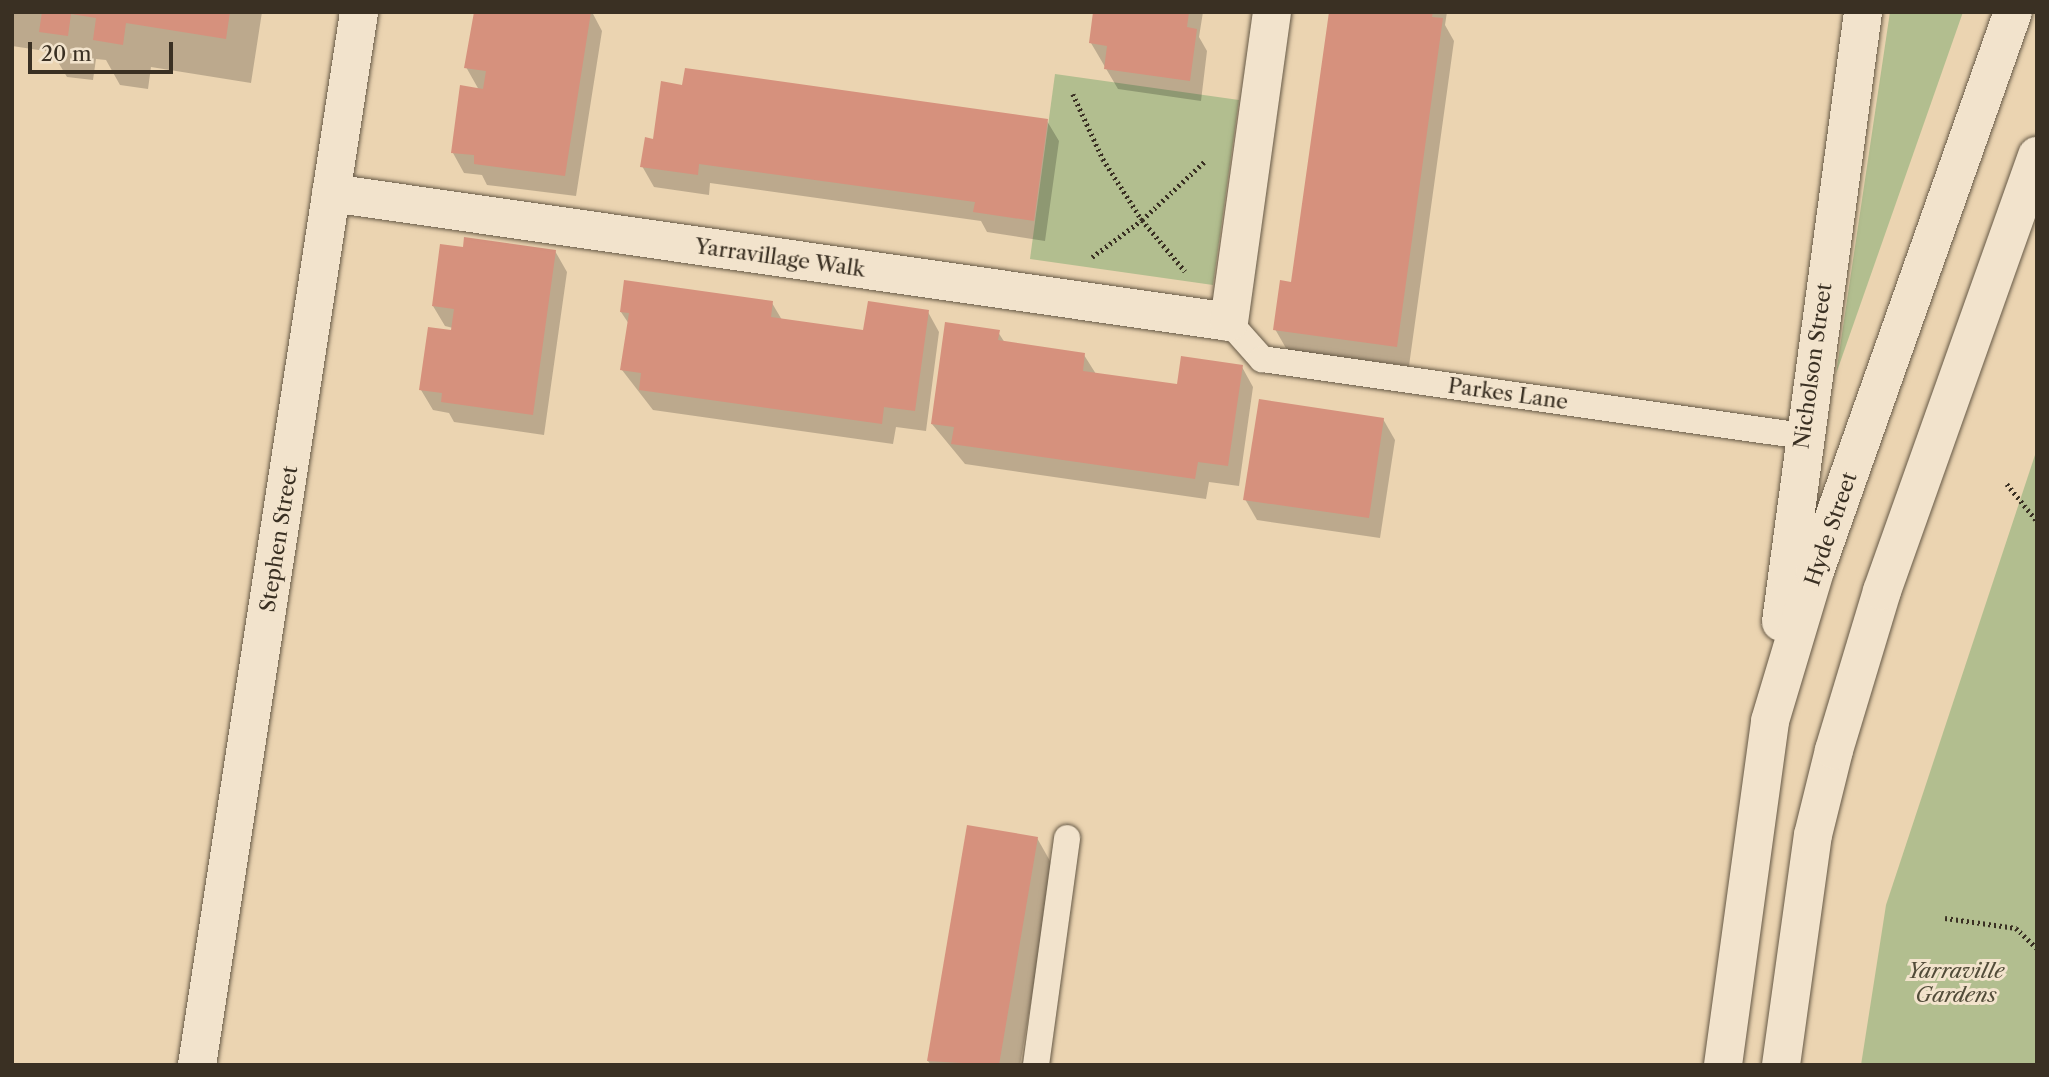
<!DOCTYPE html>
<html>
<head>
<meta charset="utf-8">
<style>
	body { margin:0 }
	#map { position:relative; width:2049px; height:1077px; overflow:hidden; background:#ebd4b1; font-family:"Libre Caslon Text",serif }
	div>[style] { position:absolute }
	[style*='--x'] { left:calc(var(--x)*1px); top:calc(var(--y)*1px); width:calc(var(--w)*1px); rotate:calc(var(--a)*1deg) }
	.green>* { inset:0; background:#b2be8f }
	.shadow>* { inset:0; background:#0003 }
	.building>* { inset:0; background:#d6917d }
	.path>* { height:4.5px; margin-top:-2.25px; transform-origin:0; background:repeating-linear-gradient(90deg,#3a3023 0 2px,transparent 0 5.5px) }
	.roads { filter:drop-shadow(0 0 2px #665946) drop-shadow(0 0 2px #665946) }
	.lane>* { height:26px; margin:-13px; padding:0 13px; transform-origin:13px; border-radius:13px; background:#f2e3cc }
	.street>* { height:38px; margin:-19px; padding:0 19px; transform-origin:19px; border-radius:19px; background:#f2e3cc }
	.secondary>* { height:38px; margin:-19px; padding:0 19px; transform-origin:19px; border-radius:19px; background:#f2e3cc }
	span { translate:-50% -50%; white-space:nowrap; text-align:center; line-height:1.15; -webkit-text-stroke:6px #f2e3cc; paint-order:stroke }
	.street-label { font-size:21px; color:#3a3023 }
	.park-label { font-size:21px; color:#524c39; font-style:italic }
	.frame { position:absolute; inset:0; border:14px solid #3a3023; pointer-events:none }
	.scale { position:absolute; left:28px; top:42px; width:145px; height:32px; box-sizing:border-box; border:4px solid #3a3023; border-top:0; padding-left:9px; font-size:21px; line-height:24px; white-space:nowrap; color:#3a3023; -webkit-text-stroke:5px #f2e3cc; paint-order:stroke }
</style>
</head>
<body>
<div id="map">
	<div class="green">
		<i style="clip-path:polygon(1890px 12px,1963px 12px,1836px 374px)"></i>
		<i style="clip-path:polygon(1055px 74px,1239px 100px,1213px 285px,1030px 259px)"></i>
		<i style="clip-path:polygon(2037px 449px,2037px 1065px,1861px 1065px,1886px 905px)"></i>
	</div>
	<div class="shadow">
		<i style="clip-path:polygon(12px 12px,262px 12px,251px 83px,151px 67px,148px 89px,120px 85px,106px 60px,96px 59px,93px 80px,67px 77px,52px 52px,12px 46px)"></i>
		<i style="clip-path:polygon(476px 12px,592px 12px,602px 31px,576px 196px,487px 185px,482px 175px,464px 173px,453px 153px,479px 90px,466px 67px)"></i>
		<i style="clip-path:polygon(1095px 12px,1203px 12px,1199px 37px,1207px 51px,1201px 101px,1118px 89px,1091px 43px)"></i>
		<i style="clip-path:polygon(1331px 12px,1447px 12px,1445px 25px,1454px 41px,1409px 366px,1287px 350px,1275px 329px,1293px 284px)"></i>
		<i style="clip-path:polygon(1047px 121px,1059px 141px,1045px 241px,987px 232px,981px 221px,710px 183px,709px 195px,654px 187px,642px 166px,654px 141px)"></i>
		<i style="clip-path:polygon(555px 251px,567px 272px,544px 435px,454px 422px,449px 413px,433px 410px,421px 390px,453px 328px,445px 326px,433px 306px)"></i>
		<i style="clip-path:polygon(772px 303px,782px 320px,865px 332px,928px 312px,939px 332px,926px 431px,896px 427px,893px 444px,653px 410px,622px 370px,629px 324px,621px 312px)"></i>
		<i style="clip-path:polygon(998px 332px,1005px 343px,1084px 355px,1096px 374px,1179px 386px,1242px 367px,1253px 387px,1239px 486px,1209px 482px,1206px 499px,965px 464px,932px 424px)"></i>
		<i style="clip-path:polygon(1383px 419px,1395px 440px,1380px 538px,1257px 520px,1245px 499px)"></i>
		<i style="clip-path:polygon(1037px 838px,1054px 868px,1020px 1065px,931px 1065px,928px 1061px)"></i>
	</div>
	<div class="building">
		<i style="clip-path:polygon(42px 12px,230px 12px,226px 39px,126px 23px,123px 45px,93px 40px,96px 18px,71px 14px,68px 36px,39px 32px)"></i>
		<i style="clip-path:polygon(474px 12px,591px 12px,565px 176px,474px 164px,474px 155px,451px 153px,460px 85px,483px 89px,486px 71px,464px 68px)"></i>
		<i style="clip-path:polygon(1093px 12px,1189px 12px,1187px 27px,1197px 29px,1190px 81px,1104px 69px,1107px 46px,1089px 43px)"></i>
		<i style="clip-path:polygon(1329px 12px,1433px 12px,1432px 17px,1443px 18px,1397px 347px,1273px 330px,1280px 280px,1291px 282px)"></i>
		<i style="clip-path:polygon(685px 68px,1048px 119px,1034px 221px,973px 212px,975px 202px,699px 164px,698px 175px,640px 167px,645px 137px,653px 139px,661px 81px,682px 85px)"></i>
		<i style="clip-path:polygon(464px 237px,556px 250px,533px 415px,441px 402px,442px 393px,419px 390px,428px 327px,451px 330px,454px 309px,432px 306px,440px 244px,463px 247px)"></i>
		<i style="clip-path:polygon(624px 280px,773px 301px,771px 317px,863px 330px,868px 301px,929px 310px,915px 411px,884px 407px,882px 424px,639px 390px,641px 373px,620px 370px,629px 313px,620px 312px)"></i>
		<i style="clip-path:polygon(945px 322px,1000px 330px,998px 340px,1085px 353px,1083px 371px,1177px 384px,1181px 356px,1243px 365px,1228px 466px,1198px 462px,1195px 479px,951px 444px,954px 427px,931px 424px)"></i>
		<i style="clip-path:polygon(1259px 399px,1384px 418px,1369px 518px,1243px 500px)"></i>
		<i style="clip-path:polygon(967px 825px,1038px 837px,999px 1065px,927px 1061px)"></i>
	</div>
	<div class="path">
		<i style="--x:1073;--y:94;--w:72;--a:65.2"></i>
		<i style="--x:1103;--y:159;--w:72;--a:57.4"></i>
		<i style="--x:1142;--y:220;--w:67;--a:49.9"></i>
		<i style="--x:1092;--y:257;--w:62;--a:-36.5"></i>
		<i style="--x:1142;--y:220;--w:86;--a:-43.1"></i>
		<i style="--x:2007;--y:484;--w:48;--a:51"></i>
		<i style="--x:1945;--y:918;--w:72;--a:8"></i>
		<i style="--x:2016;--y:928;--w:29;--a:44"></i>
	</div>
	<div class="roads">
		<div class="lane">
			<i style="--x:1229;--y:322;--w:50;--a:48.3"></i>
			<i style="--x:1262;--y:359;--w:546;--a:8.1"></i>
			<i style="--x:1036;--y:1065;--w:229;--a:-82.2"></i>
		</div>
		<div class="street">
			<i style="--x:331;--y:193;--w:907;--a:8.17"></i>
			<i style="--x:1229;--y:322;--w:313;--a:-82.1"></i>
			<i style="--x:197;--y:1065;--w:1065;--a:-81.25"></i>
		</div>
		<div class="secondary">
			<i style="--x:1781;--y:622;--w:615;--a:-82.34"></i>
			<i style="--x:1723;--y:1065;--w:347;--a:-82.2"></i>
			<i style="--x:1770;--y:721;--w:157;--a:-73.3"></i>
			<i style="--x:1815;--y:571;--w:593;--a:-70.5"></i>
			<i style="--x:1781;--y:1065;--w:232;--a:-82.1"></i>
			<i style="--x:1813;--y:835;--w:88;--a:-76.1"></i>
			<i style="--x:1834;--y:750;--w:166;--a:-73.2"></i>
			<i style="--x:1882;--y:591;--w:462;--a:-70.4"></i>
		</div>
	</div>
	<div class="street-label">
		<span style="left:780px;top:258px;rotate:8deg">Yarravillage Walk</span>
		<span style="left:1813px;top:366px;rotate:-82deg">Nicholson Street</span>
		<span style="left:1508px;top:394px;rotate:8deg">Parkes Lane</span>
		<span style="left:1831px;top:529px;rotate:-71deg">Hyde Street</span>
		<span style="left:279px;top:539px;rotate:-81deg">Stephen Street</span>
	</div>
	<div class="park-label">
		<span style="left:1956px;top:983px">Yarraville<br>Gardens</span>
	</div>
	<div class="frame"></div>
	<div class="scale">20 m</div>
</div>
</body>
</html>
